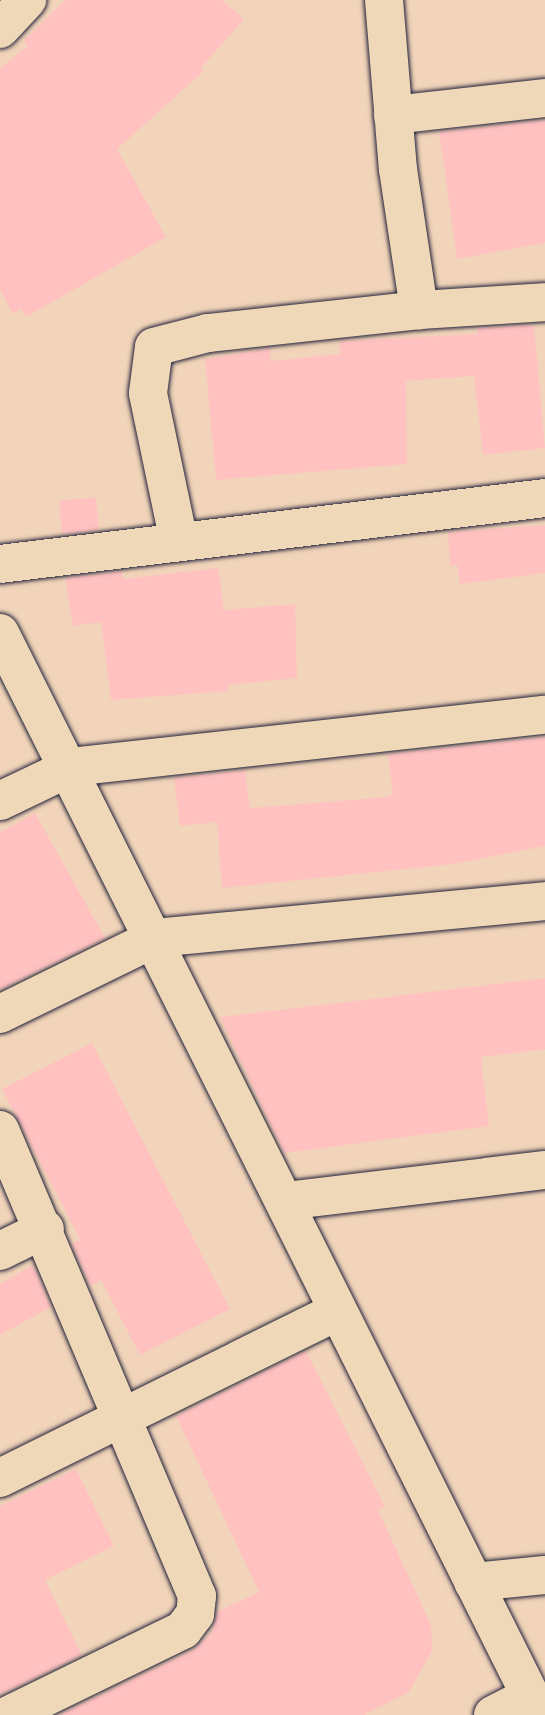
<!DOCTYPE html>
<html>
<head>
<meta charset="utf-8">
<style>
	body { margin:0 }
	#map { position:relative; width:545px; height:1715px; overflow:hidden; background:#f1d4b9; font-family:Mali,sans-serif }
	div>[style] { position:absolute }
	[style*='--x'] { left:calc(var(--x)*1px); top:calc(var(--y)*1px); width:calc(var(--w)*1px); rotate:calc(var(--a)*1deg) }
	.building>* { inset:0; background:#ffc2c1 }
	.roads { filter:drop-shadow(0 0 2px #22223b) drop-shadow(0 0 2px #22223b) }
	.minor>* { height:38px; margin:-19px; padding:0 19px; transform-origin:19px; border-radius:19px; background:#eed8b7 }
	span { translate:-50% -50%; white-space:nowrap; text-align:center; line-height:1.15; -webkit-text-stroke:5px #eed8b7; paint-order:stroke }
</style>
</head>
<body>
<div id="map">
	<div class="building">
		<i style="clip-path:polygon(65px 0,222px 0,244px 19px,201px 68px,204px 71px,117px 149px,166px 237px,26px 317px,21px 309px,13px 314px,0 290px,0 68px,28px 46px,24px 40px)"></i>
		<i style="clip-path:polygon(545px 120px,545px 243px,457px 259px,439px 132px)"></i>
		<i style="clip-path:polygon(534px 325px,545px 448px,483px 455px,474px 376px,406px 381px,407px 464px,216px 480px,205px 359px,270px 348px,271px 361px,341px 354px,340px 341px,477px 334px,477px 328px)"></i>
		<i style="clip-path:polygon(96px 497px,99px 530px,62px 534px,59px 501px)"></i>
		<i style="clip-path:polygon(545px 525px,545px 573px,460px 584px,457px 565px,450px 565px,448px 532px)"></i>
		<i style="clip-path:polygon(218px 568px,224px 610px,295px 604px,297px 678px,228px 685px,228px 691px,111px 700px,101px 622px,73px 626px,65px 578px,122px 571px,123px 579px)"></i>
		<i style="clip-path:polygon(545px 737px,545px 846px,454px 864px,222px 888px,217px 822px,180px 826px,174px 778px,245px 770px,250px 808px,388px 797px,393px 794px,388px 754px)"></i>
		<i style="clip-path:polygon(35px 813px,105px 938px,0 990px,0 832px)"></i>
		<i style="clip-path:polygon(545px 978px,545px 1049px,481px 1057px,489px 1126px,284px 1153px,220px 1017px)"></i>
		<i style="clip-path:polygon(92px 1043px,230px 1309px,140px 1355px,101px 1280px,90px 1286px,72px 1244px,80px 1239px,2px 1089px)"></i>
		<i style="clip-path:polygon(33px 1265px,51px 1307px,0 1335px,0 1284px)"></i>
		<i style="clip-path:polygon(306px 1351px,385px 1507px,378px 1510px,431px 1625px,432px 1651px,409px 1692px,364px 1715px,59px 1715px,193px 1650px,212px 1632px,217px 1612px,259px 1592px,176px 1416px)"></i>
		<i style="clip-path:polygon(76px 1469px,114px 1546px,45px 1580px,82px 1655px,0 1695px,0 1506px)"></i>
	</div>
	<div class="roads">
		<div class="minor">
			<i style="--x:384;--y:0;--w:170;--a:85.3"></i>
			<i style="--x:398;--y:169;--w:143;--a:81.5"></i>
			<i style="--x:419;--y:310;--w:126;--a:-3.6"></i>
			<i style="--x:0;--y:29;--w:40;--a:-47"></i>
			<i style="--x:393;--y:115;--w:153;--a:-6.4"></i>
			<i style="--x:179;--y:542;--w:152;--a:-101.8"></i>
			<i style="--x:148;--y:393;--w:46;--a:-82.6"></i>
			<i style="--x:154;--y:347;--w:56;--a:-14.5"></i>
			<i style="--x:208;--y:333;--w:212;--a:-6.2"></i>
			<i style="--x:0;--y:564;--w:549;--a:-6.9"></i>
			<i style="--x:0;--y:633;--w:1209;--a:63.48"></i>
			<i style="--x:0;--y:801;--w:79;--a:-25.6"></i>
			<i style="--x:71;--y:767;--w:477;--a:-6.3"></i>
			<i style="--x:0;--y:1014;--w:173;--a:-26.1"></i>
			<i style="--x:155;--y:938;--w:392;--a:-5.4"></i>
			<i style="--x:0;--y:1130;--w:506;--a:67.08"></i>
			<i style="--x:197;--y:1596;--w:18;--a:96"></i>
			<i style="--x:195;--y:1614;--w:20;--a:127"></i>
			<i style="--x:183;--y:1630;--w:194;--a:154"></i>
			<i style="--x:285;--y:1201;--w:262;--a:-6.8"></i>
			<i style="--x:0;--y:1251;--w:50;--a:-26.1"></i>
			<i style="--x:0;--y:1478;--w:375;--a:-26.3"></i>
			<i style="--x:473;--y:1582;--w:72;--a:-5.6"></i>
			<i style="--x:493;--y:1715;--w:42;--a:-27.2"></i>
		</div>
	</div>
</div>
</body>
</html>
